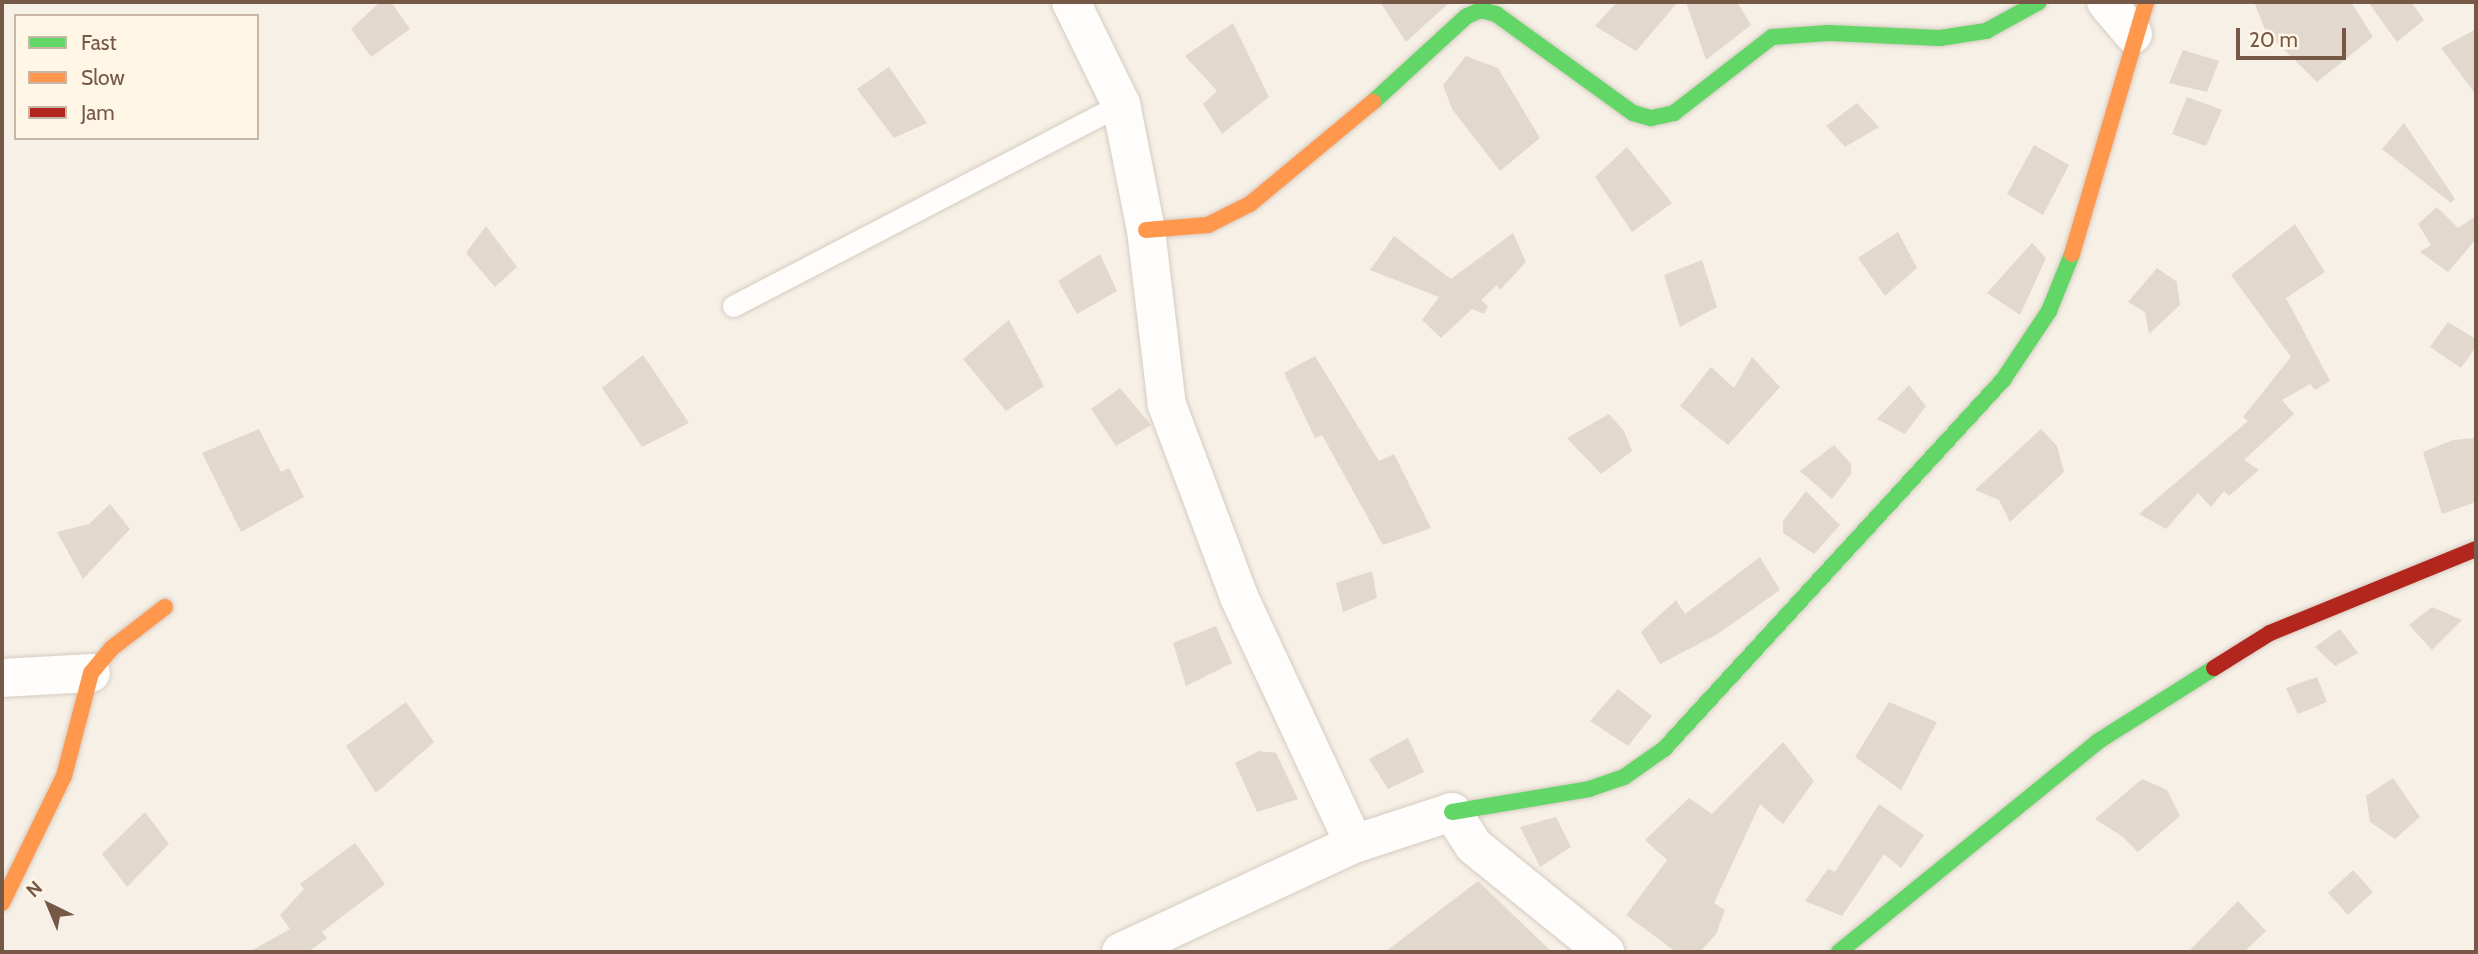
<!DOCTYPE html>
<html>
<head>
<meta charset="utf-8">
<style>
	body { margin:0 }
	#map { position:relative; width:2478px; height:954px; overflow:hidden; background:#f6f0e6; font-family:Cabin,sans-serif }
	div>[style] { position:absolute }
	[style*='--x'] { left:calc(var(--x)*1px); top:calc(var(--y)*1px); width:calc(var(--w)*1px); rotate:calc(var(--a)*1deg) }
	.building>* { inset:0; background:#e3d8cd }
	.roads { filter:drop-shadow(0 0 2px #d6cbc1) drop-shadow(0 0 2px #d6cbc1) }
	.lane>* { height:21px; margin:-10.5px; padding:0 10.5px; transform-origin:10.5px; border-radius:10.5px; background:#fefdfb }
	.street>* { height:38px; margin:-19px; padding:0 19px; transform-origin:19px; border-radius:19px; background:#fefdfb }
	.fast>* { height:16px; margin:-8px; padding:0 8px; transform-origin:8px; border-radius:8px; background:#63d668 }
	.slow>* { height:16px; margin:-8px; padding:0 8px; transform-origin:8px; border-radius:8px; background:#ff974d }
	.jam>* { height:16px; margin:-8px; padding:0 8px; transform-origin:8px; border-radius:8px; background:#b3261e }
	span { translate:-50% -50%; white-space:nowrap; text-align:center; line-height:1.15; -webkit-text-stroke:6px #fff6e6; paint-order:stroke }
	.frame { position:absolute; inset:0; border:4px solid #755846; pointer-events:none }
	.legend { position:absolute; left:14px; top:14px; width:245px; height:126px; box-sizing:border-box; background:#fff6e6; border:2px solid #c8b7a6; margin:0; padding:9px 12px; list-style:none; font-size:21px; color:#755846 }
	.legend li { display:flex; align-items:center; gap:14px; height:35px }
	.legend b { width:35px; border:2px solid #c8b7a6 }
	.north { position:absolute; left:14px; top:870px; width:70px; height:70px; -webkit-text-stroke:5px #fff6e6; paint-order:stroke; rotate:317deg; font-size:19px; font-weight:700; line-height:28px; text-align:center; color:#755846 }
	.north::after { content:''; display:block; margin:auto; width:24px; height:32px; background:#755846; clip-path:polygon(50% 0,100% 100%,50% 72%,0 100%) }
	.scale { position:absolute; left:2236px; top:28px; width:110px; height:32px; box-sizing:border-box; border:4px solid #755846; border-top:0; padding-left:9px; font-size:21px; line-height:24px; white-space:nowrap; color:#755846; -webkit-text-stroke:5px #fff6e6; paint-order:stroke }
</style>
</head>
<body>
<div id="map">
	<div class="building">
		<i style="clip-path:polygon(380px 2px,391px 2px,410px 29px,371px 57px,351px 29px)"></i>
		<i style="clip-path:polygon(1380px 2px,1450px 2px,1406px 42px)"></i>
		<i style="clip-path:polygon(1617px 2px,1678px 2px,1636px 51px,1595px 26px)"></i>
		<i style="clip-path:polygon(1686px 2px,1737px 2px,1751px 25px,1706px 60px)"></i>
		<i style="clip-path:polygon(2254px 2px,2351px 2px,2373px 37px,2317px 82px,2266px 32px)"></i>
		<i style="clip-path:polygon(2368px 2px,2411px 2px,2424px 20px,2397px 42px)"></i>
		<i style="clip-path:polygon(1233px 23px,1269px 97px,1222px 134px,1203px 104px,1217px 91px,1185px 56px)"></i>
		<i style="clip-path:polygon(2476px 29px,2476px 95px,2441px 48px)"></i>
		<i style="clip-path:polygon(2183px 50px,2219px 61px,2207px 92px,2169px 83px)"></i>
		<i style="clip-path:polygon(1466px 56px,1498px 68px,1540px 138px,1500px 171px,1452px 109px,1443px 85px)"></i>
		<i style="clip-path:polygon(889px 67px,927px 123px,894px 138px,857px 89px)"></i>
		<i style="clip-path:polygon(2187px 97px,2222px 110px,2206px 146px,2172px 134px)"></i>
		<i style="clip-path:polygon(1857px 103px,1879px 127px,1845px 147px,1826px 126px)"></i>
		<i style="clip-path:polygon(2404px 123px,2455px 199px,2451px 203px,2382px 149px)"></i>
		<i style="clip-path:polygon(2034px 145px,2069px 165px,2043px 215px,2007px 194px)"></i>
		<i style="clip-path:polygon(1627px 147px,1672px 203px,1632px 232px,1595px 177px)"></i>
		<i style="clip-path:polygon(2437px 207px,2458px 228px,2476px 216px,2476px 239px,2448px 272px,2420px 252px,2431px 245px,2418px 224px)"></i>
		<i style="clip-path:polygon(2295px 224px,2325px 272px,2286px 298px,2330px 381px,2315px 390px,2310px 384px,2282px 400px,2294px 414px,2244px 460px,2259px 470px,2229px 496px,2224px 491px,2211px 507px,2198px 493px,2166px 529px,2139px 514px,2248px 421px,2243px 417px,2291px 357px,2231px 275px)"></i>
		<i style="clip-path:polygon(486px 226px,517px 267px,495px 287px,466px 253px)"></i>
		<i style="clip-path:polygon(1898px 232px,1917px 268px,1885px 296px,1858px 258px)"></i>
		<i style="clip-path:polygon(1513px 233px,1526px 262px,1500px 290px,1497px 285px,1481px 300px,1488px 306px,1484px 314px,1472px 309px,1441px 338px,1422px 320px,1439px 297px,1370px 270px,1394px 236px,1451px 279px)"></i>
		<i style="clip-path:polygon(2032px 243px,2046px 258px,2020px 315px,1987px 293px)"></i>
		<i style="clip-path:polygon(1100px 254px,1117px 291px,1077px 314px,1058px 281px)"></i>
		<i style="clip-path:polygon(1702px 260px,1717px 307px,1680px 327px,1664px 275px)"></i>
		<i style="clip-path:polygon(2157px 268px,2177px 282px,2180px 305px,2149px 334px,2145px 312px,2128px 302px)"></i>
		<i style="clip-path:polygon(1009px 320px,1044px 386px,1006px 411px,963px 359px)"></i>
		<i style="clip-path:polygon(2448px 322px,2476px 339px,2476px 347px,2461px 368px,2430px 347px)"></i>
		<i style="clip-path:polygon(643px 355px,689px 423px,642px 447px,602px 388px)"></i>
		<i style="clip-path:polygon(1315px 356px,1379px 461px,1394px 454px,1431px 528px,1383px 545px,1322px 435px,1315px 438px,1284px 373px)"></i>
		<i style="clip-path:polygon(1752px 357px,1780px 387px,1728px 445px,1680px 406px,1711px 367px,1734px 388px)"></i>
		<i style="clip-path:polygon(1909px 385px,1926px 406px,1905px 434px,1877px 419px)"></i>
		<i style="clip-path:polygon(1120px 388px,1151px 425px,1116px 446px,1091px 409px)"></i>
		<i style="clip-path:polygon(1609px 414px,1624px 431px,1632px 451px,1601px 474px,1567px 438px)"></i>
		<i style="clip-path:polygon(259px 429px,281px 472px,289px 468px,304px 497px,241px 532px,202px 453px)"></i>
		<i style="clip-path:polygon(2041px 429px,2057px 446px,2064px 472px,2010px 522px,1999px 500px,1975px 490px)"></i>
		<i style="clip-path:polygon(2476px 438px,2476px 502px,2442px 514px,2423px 452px,2453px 440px)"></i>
		<i style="clip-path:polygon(1834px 445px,1851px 464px,1851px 474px,1832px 499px,1800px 471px)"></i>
		<i style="clip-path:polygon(1806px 491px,1840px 525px,1814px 554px,1783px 533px,1783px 521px)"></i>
		<i style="clip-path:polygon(110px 504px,130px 529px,83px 579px,57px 532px,89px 524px)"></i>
		<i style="clip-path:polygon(1760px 557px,1780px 590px,1716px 635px,1660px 664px,1641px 632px,1676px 600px,1685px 614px)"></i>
		<i style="clip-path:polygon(1372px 571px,1377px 598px,1343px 612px,1336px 583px)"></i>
		<i style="clip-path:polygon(2432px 607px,2462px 620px,2432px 650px,2409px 625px)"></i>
		<i style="clip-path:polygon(1216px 626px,1232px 663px,1186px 686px,1173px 643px)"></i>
		<i style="clip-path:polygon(2340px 629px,2358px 653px,2335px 666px,2315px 647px)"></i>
		<i style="clip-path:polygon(2317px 677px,2327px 702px,2298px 714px,2286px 688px)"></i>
		<i style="clip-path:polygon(1618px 689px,1652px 716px,1628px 746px,1590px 721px)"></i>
		<i style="clip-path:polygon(406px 702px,434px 742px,376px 793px,346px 746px)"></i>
		<i style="clip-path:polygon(1889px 702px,1937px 722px,1901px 790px,1855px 757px)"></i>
		<i style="clip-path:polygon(1408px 738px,1424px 772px,1388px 789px,1369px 759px)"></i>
		<i style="clip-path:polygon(1783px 742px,1814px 781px,1783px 824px,1760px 804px,1714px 903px,1725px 910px,1716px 934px,1700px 952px,1676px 952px,1626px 915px,1667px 860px,1645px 840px,1689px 798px,1712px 814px)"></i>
		<i style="clip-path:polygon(1259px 751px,1276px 753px,1298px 799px,1257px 812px,1235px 763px)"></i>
		<i style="clip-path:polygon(2393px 778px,2420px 817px,2395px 839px,2370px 822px,2366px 796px)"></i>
		<i style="clip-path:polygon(2142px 779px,2167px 790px,2180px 816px,2138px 852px,2123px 837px,2095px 819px)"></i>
		<i style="clip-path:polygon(1879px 804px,1924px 835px,1901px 868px,1884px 854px,1842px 916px,1805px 901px,1828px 869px,1835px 872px)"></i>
		<i style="clip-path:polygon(145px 812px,169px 844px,127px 887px,102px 854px)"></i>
		<i style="clip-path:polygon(1556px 817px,1571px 847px,1540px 867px,1520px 827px)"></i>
		<i style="clip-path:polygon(355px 843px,385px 884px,322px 932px,327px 938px,308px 952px,249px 952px,290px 929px,280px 915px,304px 889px,300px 884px)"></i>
		<i style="clip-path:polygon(2353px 870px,2373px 892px,2348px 915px,2328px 893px)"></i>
		<i style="clip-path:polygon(1478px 881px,1552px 952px,1385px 952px)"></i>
		<i style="clip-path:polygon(2238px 901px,2266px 931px,2244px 952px,2188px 952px)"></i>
	</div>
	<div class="roads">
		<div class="lane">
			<i style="--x:733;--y:306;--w:437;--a:-27.5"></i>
		</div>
		<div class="street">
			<i style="--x:1071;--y:2;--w:114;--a:63.9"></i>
			<i style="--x:1121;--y:104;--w:128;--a:78.8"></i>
			<i style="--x:1146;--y:230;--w:176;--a:83.2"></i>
			<i style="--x:1167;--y:405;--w:205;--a:69.4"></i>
			<i style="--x:1239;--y:597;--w:272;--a:65"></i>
			<i style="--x:2106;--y:2;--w:42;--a:49.8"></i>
			<i style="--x:2;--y:678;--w:89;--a:-3.2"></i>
			<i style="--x:1121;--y:952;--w:257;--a:-24.9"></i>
			<i style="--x:1354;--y:844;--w:103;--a:-18.1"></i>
			<i style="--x:1452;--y:812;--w:40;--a:57.1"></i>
			<i style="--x:1474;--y:846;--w:169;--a:39"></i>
		</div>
		<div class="fast">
			<i style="--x:1373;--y:102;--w:127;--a:-42.5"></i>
			<i style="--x:1467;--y:16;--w:15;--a:-23"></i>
			<i style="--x:1481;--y:10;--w:16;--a:15"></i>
			<i style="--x:1496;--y:14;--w:169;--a:35.9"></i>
			<i style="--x:1633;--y:113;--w:19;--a:16"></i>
			<i style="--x:1651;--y:118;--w:24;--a:-12"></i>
			<i style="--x:1674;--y:113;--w:124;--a:-37.8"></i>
			<i style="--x:1772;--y:37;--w:57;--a:-4"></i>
			<i style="--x:1829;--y:33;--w:111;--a:2.6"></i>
			<i style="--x:1940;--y:38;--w:47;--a:-8.7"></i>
			<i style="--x:1986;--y:31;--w:60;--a:-28.7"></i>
			<i style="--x:1452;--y:812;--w:139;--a:-9.5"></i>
			<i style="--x:1589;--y:789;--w:37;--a:-19"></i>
			<i style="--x:1624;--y:777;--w:49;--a:-35"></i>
			<i style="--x:1664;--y:749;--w:501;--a:-47.43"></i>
			<i style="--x:2003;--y:380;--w:83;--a:-56.3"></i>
			<i style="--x:2049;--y:311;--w:61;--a:-68"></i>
			<i style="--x:1839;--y:952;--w:333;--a:-39.1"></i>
			<i style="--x:2097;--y:742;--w:138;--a:-32.3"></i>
		</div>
		<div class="slow">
			<i style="--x:1146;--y:230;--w:62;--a:-4.6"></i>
			<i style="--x:1208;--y:225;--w:47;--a:-26.6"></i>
			<i style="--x:1250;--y:204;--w:160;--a:-39.7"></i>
			<i style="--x:2072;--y:254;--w:263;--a:-73.6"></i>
			<i style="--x:2;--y:903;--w:141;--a:-64"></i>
			<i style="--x:64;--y:776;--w:106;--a:-75.3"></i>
			<i style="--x:91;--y:673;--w:33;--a:-50"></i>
			<i style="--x:112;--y:648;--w:67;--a:-37.7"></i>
		</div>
		<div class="jam">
			<i style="--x:2214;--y:668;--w:66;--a:-32"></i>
			<i style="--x:2270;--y:633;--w:222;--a:-22.2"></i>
		</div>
	</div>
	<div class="frame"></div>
	<ul class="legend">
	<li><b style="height:9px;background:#63d668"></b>Fast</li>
	<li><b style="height:9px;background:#ff974d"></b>Slow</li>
	<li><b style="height:9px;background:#b3261e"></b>Jam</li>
	</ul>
	<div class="north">N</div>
	<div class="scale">20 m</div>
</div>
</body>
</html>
